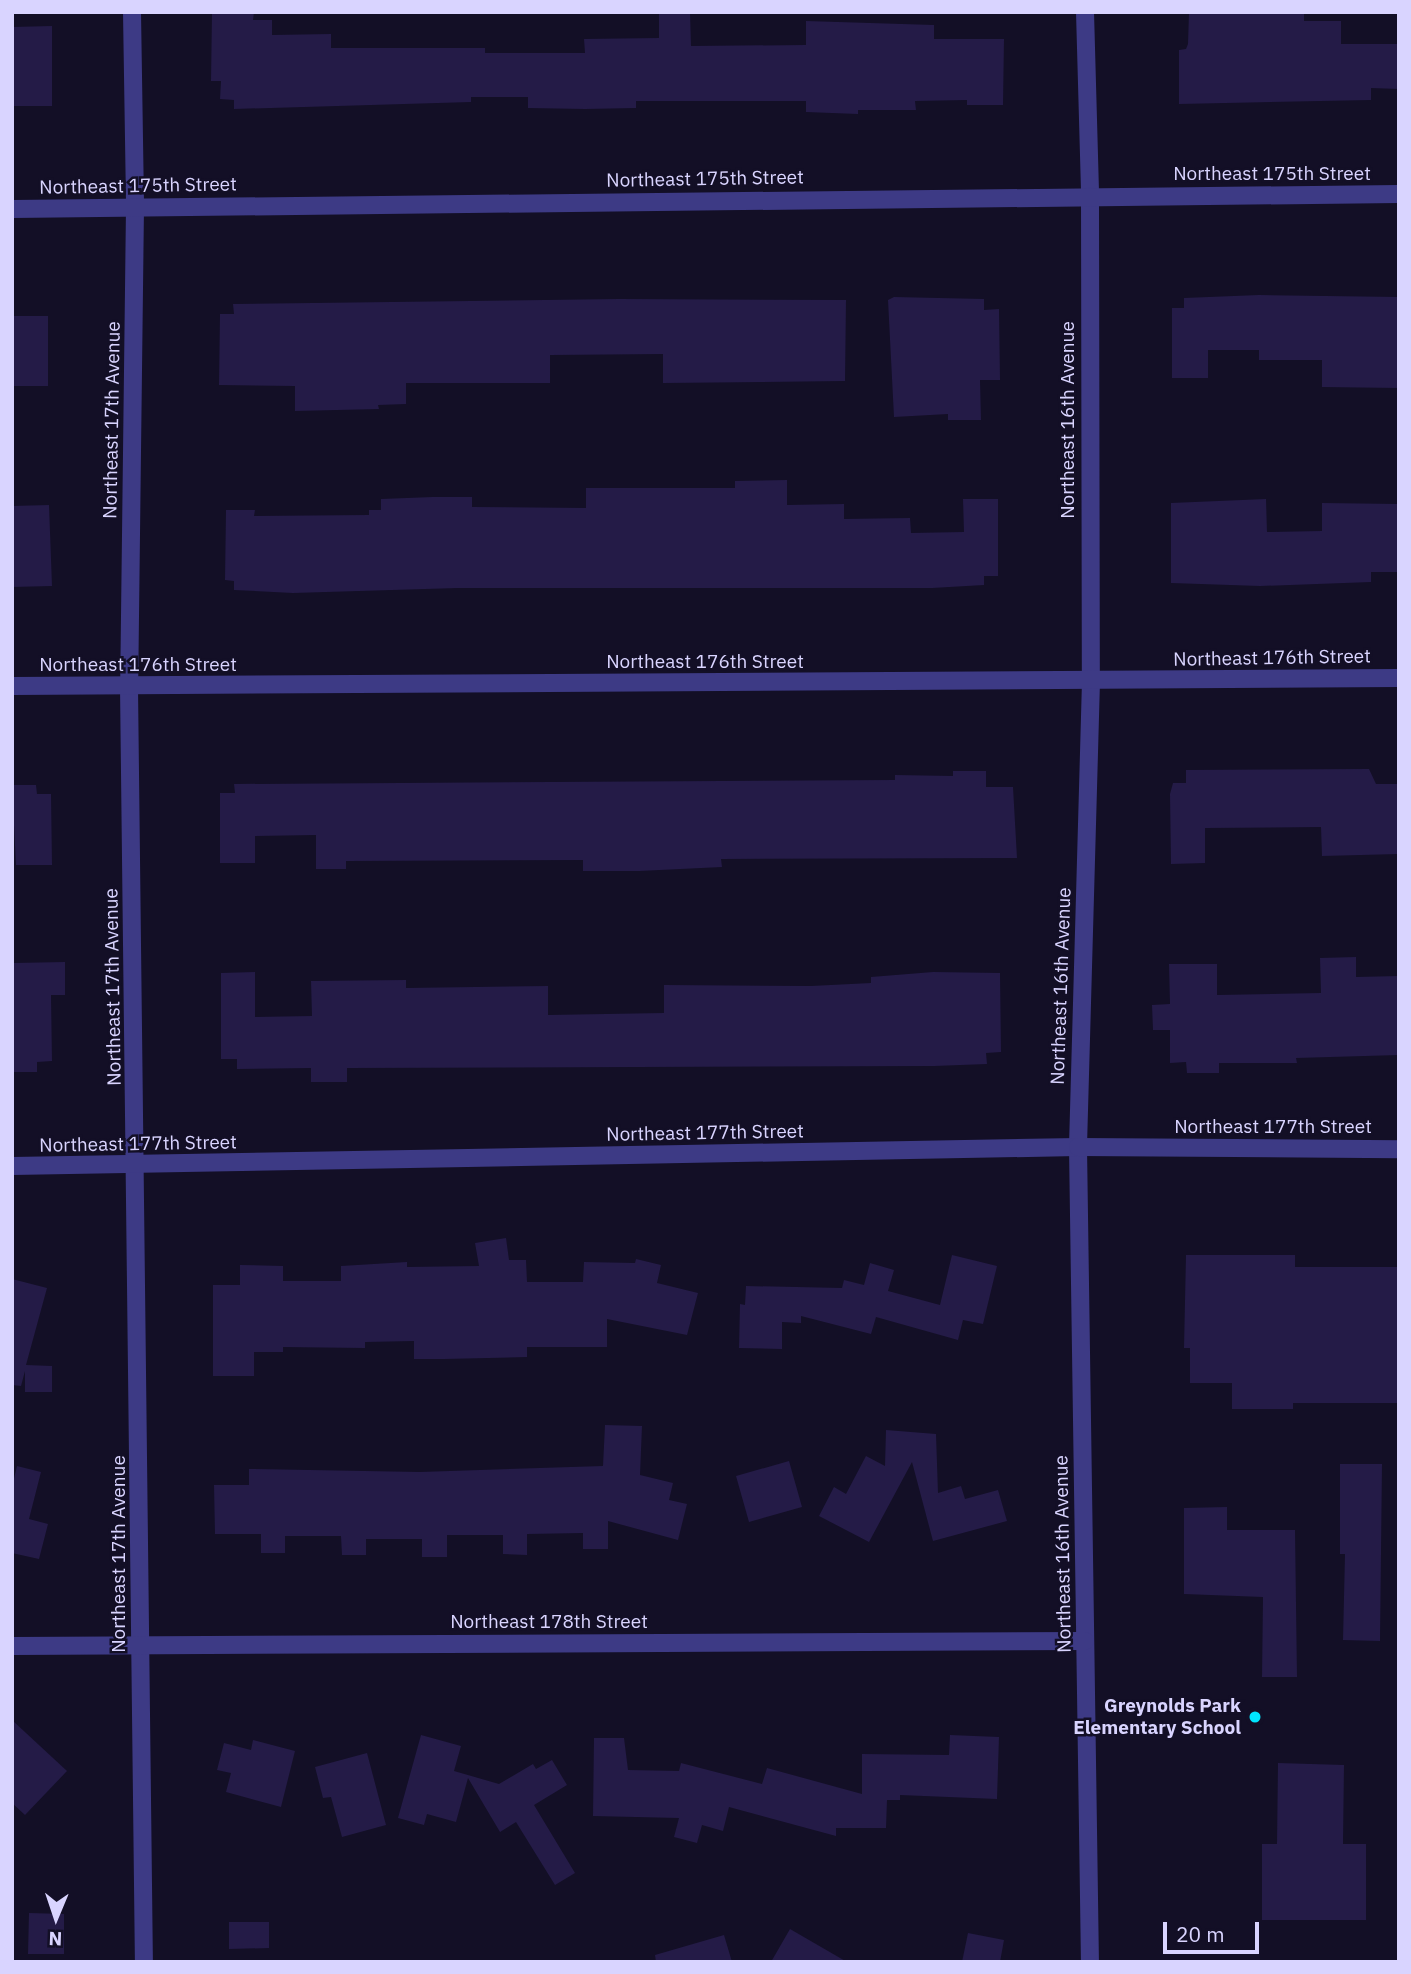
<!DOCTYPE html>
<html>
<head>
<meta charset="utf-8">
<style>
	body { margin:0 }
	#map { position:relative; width:1411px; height:1974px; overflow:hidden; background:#130f26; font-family:"IBM Plex Sans",sans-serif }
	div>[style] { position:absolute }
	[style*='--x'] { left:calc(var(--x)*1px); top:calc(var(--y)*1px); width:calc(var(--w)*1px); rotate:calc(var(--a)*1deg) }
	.building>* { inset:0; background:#241b47 }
	.minor>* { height:18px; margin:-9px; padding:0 9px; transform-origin:9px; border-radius:9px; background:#3d3a85 }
	.dots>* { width:19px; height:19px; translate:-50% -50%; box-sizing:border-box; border:4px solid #130f26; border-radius:50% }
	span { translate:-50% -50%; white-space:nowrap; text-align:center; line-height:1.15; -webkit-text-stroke:5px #130f26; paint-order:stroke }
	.street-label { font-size:19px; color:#d9d4ff }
	.poi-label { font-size:19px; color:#d9d4ff; font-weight:700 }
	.right { translate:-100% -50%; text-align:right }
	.frame { position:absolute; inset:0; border:14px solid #d9d4ff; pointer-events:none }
	.north { position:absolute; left:21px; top:1883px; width:70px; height:70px; -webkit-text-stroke:5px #130f26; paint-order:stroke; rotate:182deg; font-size:19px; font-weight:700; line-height:28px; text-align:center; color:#d9d4ff }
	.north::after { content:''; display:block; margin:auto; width:24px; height:32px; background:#d9d4ff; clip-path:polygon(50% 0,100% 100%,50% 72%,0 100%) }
	.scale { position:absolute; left:1163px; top:1922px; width:96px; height:32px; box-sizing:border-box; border:4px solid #d9d4ff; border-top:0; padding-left:9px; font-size:21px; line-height:24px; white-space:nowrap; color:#d9d4ff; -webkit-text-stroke:5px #130f26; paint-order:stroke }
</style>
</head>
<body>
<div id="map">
	<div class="building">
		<i style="clip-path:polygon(212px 12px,254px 12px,253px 20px,272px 20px,272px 35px,331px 34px,331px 48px,485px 48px,485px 53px,585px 53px,584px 39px,659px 38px,659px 12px,690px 12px,691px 46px,806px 45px,806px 21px,934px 25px,934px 39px,1004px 39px,1003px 105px,967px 105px,967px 100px,915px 101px,916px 110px,858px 110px,858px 114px,806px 112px,806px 101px,636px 101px,636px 108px,585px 109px,528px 108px,528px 97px,471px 97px,471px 102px,234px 109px,234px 100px,220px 99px,221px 81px,211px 81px)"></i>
		<i style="clip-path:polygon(1189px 12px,1304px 12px,1304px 21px,1341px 21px,1341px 44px,1399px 44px,1399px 89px,1371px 88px,1371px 100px,1179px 104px,1179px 50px,1186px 49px,1188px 44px)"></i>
		<i style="clip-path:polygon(52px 26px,52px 106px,12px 106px,12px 27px)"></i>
		<i style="clip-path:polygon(1259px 295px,1399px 297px,1399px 388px,1322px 387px,1322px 360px,1259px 360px,1259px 350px,1208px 350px,1208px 378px,1172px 378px,1172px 308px,1184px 308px,1184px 298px)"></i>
		<i style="clip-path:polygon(894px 297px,984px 299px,984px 310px,999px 309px,1000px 380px,980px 380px,981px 420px,948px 420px,948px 414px,894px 417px,888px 300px)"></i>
		<i style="clip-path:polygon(619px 299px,846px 300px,845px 381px,663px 383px,663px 354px,550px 355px,550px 383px,406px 383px,406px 404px,378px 405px,379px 409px,295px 411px,295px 386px,219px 385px,220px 314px,234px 314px,233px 304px)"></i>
		<i style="clip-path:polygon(12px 316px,48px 316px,48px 386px,12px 386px)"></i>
		<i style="clip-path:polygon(787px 480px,787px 505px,844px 504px,844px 519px,910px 518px,911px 533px,964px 532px,963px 499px,998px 499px,998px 576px,984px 576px,984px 585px,932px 588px,458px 588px,293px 593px,234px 590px,234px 581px,225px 580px,226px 510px,255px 510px,254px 516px,369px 515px,369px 510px,381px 510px,381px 499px,433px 497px,472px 497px,472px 507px,586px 508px,586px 488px,735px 488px,735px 481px)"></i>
		<i style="clip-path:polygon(1266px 499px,1267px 532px,1322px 531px,1322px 503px,1399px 504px,1399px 572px,1371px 572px,1371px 582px,1260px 586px,1171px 583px,1171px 503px)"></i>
		<i style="clip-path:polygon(49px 505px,52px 586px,12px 587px,12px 506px)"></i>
		<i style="clip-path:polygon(1369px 769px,1376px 784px,1399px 784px,1399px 854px,1322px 856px,1321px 827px,1205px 828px,1205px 863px,1171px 864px,1170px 794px,1173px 783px,1186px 783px,1186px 770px)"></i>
		<i style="clip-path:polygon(953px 771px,986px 771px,986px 787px,1013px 787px,1017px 858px,721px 859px,722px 867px,639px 871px,583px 871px,583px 860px,346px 861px,346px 869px,316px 869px,316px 835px,255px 836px,255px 863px,220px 863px,220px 793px,235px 793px,234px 784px,895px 780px,895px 775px,953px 776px)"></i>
		<i style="clip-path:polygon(12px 785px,36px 785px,37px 794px,51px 794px,52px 865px,16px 865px)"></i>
		<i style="clip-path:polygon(1356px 957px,1356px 977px,1399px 976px,1399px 1055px,1296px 1058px,1297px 1063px,1219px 1063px,1219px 1073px,1187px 1073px,1186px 1062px,1170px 1063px,1170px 1030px,1153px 1030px,1152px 1005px,1170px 1004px,1169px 964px,1217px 964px,1217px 995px,1321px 993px,1320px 958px)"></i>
		<i style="clip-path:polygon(65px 962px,65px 995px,51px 995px,52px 1061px,37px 1062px,37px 1072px,12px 1072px,14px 963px)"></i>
		<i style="clip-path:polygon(255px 972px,255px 1017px,312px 1016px,311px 981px,406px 980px,406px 988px,548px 986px,548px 1015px,664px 1013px,664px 985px,811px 986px,871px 983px,871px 977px,933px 972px,1000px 973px,1001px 1052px,986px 1053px,987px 1064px,934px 1066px,347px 1068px,347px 1082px,311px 1082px,311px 1068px,237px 1069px,237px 1059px,221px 1059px,221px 973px)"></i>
		<i style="clip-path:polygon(506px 1238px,509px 1260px,526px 1260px,527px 1282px,583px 1282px,584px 1262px,635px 1263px,636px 1259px,661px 1265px,657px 1283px,698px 1293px,687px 1335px,607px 1319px,607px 1347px,527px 1347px,527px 1357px,444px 1359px,414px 1359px,414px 1341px,365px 1342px,365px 1348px,283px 1347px,283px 1352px,254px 1352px,254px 1376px,213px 1376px,213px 1285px,240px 1285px,240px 1265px,283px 1266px,283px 1281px,341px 1281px,341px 1266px,407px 1262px,407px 1267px,479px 1266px,475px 1243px)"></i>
		<i style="clip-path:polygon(952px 1255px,997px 1266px,983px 1324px,963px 1320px,958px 1340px,876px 1317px,871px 1334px,801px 1316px,801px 1323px,782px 1322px,782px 1349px,739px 1348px,740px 1304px,745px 1305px,746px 1286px,842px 1288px,844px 1280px,864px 1285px,870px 1263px,894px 1270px,888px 1291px,940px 1305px)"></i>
		<i style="clip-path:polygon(1186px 1255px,1295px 1255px,1295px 1267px,1399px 1267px,1399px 1403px,1293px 1403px,1293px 1409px,1232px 1409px,1232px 1383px,1190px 1383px,1190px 1348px,1184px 1348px)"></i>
		<i style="clip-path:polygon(12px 1279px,47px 1288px,26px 1365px,52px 1366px,52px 1392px,25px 1392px,25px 1371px,21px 1386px,12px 1385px)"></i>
		<i style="clip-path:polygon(605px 1425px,642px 1426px,640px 1475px,673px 1483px,669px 1500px,687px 1504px,678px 1540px,608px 1521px,608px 1549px,583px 1549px,583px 1533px,527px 1534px,527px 1555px,503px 1554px,503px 1535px,447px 1535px,447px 1557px,422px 1557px,422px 1539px,366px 1539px,366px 1555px,342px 1555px,341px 1536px,285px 1536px,285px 1553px,261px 1553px,261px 1534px,215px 1534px,214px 1485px,249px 1485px,249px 1469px,420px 1472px,603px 1466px)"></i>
		<i style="clip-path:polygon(886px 1430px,936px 1434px,938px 1493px,961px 1486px,965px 1499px,998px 1490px,1007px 1521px,933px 1541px,912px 1462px,869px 1542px,819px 1516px,834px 1487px,846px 1494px,866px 1456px,885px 1466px)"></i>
		<i style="clip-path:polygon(789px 1461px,802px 1507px,749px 1522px,736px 1476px)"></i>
		<i style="clip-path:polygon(1340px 1464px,1382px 1464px,1380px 1641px,1343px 1640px,1345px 1554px,1340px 1554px)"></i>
		<i style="clip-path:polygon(17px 1466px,41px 1472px,29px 1519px,48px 1524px,39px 1559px,12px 1553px,12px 1487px)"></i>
		<i style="clip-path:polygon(1227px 1507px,1227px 1530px,1295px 1530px,1297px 1677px,1262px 1677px,1263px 1597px,1184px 1594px,1184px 1508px)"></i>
		<i style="clip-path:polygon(12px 1720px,67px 1771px,25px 1815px,12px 1803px)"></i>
		<i style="clip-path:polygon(421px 1735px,461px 1746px,454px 1771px,499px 1784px,533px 1764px,536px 1769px,552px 1760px,567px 1785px,534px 1805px,575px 1873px,555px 1885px,516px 1822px,500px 1832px,468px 1778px,456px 1822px,427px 1814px,424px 1825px,398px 1818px)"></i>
		<i style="clip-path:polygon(950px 1735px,999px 1737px,997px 1799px,900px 1795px,900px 1800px,887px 1800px,886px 1828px,836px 1828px,836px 1836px,729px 1807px,723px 1831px,702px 1825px,697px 1843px,674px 1837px,679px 1818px,593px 1816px,594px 1738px,624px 1738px,628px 1770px,679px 1771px,681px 1763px,762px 1784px,767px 1768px,862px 1794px,862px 1754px,949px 1755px)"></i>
		<i style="clip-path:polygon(253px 1740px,295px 1751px,281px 1807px,226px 1792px,231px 1773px,217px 1770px,224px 1743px,251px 1750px)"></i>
		<i style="clip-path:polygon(367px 1753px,386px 1825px,342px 1837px,331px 1797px,323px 1798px,315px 1767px)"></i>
		<i style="clip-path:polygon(1278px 1763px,1344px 1765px,1343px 1844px,1366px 1844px,1366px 1920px,1262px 1920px,1262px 1844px,1277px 1844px)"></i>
		<i style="clip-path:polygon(29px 1913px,64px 1914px,64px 1954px,28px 1954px)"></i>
		<i style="clip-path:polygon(229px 1922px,269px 1922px,269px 1948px,229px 1949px)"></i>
		<i style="clip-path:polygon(790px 1929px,847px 1962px,771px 1962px)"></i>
		<i style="clip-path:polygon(968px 1933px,1004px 1940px,1000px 1962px,962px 1962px)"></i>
		<i style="clip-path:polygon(724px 1935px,732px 1962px,656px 1962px,655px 1955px)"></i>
	</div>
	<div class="minor">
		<i style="--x:132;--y:12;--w:195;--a:89.1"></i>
		<i style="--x:135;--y:207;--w:480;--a:90.7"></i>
		<i style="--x:129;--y:687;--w:1275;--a:89.33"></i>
		<i style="--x:1085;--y:12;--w:184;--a:88.4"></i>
		<i style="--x:1090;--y:196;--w:485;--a:89.9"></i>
		<i style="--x:1091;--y:681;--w:466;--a:91.6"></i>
		<i style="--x:1078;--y:1147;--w:815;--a:89.16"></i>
		<i style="--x:12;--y:209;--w:1387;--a:-0.62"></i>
		<i style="--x:12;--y:686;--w:1387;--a:-0.33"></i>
		<i style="--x:12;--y:1166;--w:1066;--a:-1.02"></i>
		<i style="--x:1078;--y:1147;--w:321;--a:0.4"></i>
		<i style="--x:12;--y:1646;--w:1073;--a:-0.27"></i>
	</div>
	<div class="dots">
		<i style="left:1255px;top:1717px;background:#00e5ff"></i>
	</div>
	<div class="street-label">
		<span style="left:1272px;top:174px">Northeast 175th Street</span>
		<span style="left:705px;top:179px;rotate:-1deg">Northeast 175th Street</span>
		<span style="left:138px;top:186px;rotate:-1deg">Northeast 175th Street</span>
		<span style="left:112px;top:420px;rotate:-89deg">Northeast 17th Avenue</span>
		<span style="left:1068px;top:420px;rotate:-90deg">Northeast 16th Avenue</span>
		<span style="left:1272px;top:658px;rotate:-1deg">Northeast 176th Street</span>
		<span style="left:705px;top:662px">Northeast 176th Street</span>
		<span style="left:138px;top:665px">Northeast 176th Street</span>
		<span style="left:1061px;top:986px;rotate:-88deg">Northeast 16th Avenue</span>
		<span style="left:113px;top:987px;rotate:-91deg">Northeast 17th Avenue</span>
		<span style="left:1273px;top:1127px">Northeast 177th Street</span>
		<span style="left:705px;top:1133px;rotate:-1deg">Northeast 177th Street</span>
		<span style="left:138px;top:1144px;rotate:-1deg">Northeast 177th Street</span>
		<span style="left:119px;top:1554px;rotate:-90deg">Northeast 17th Avenue</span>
		<span style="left:1063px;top:1554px;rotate:-91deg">Northeast 16th Avenue</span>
		<span style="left:549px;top:1622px">Northeast 178th Street</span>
	</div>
	<div class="poi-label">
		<span class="right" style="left:1241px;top:1717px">Greynolds Park<br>Elementary School</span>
	</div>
	<div class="frame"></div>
	<div class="north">N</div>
	<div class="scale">20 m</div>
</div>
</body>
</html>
